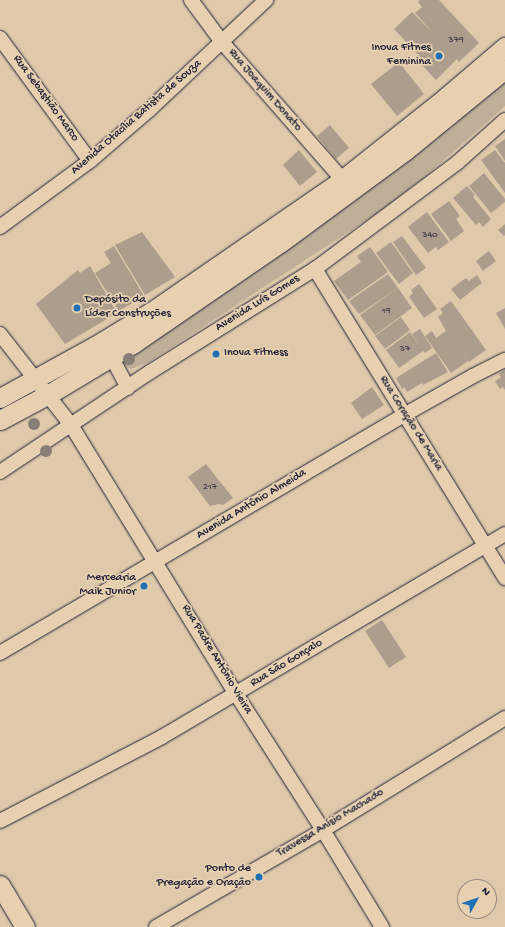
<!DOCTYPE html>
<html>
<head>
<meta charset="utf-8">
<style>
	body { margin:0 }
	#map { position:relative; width:505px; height:927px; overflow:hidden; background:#dec9aa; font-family:"Gochi Hand",sans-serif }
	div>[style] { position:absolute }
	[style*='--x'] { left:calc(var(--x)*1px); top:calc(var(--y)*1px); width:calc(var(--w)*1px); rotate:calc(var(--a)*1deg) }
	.green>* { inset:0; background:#bfae98 }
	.building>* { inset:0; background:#ad9d8d }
	.roads { filter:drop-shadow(0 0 1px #22223b) drop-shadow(0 0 1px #22223b) }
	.street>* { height:14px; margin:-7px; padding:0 7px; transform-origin:7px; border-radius:7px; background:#e6d0af }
	.secondary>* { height:19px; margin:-9.5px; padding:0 9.5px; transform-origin:9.5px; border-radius:9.5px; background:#e6d0af }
	.trees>* { width:12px; height:12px; margin:-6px; border-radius:50%; background:#887d77 }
	.dots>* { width:11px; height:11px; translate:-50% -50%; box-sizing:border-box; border:2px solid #e6d0af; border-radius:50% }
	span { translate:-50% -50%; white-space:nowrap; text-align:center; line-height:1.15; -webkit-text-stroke:3.5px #e6d0af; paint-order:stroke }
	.number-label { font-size:10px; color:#454150 }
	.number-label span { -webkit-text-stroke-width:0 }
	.poi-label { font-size:12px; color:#22223b }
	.right { translate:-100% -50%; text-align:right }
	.left { translate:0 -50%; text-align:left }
	.street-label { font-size:12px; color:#22223b }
	.north { position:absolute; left:457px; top:879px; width:40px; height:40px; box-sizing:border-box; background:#e6d0af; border:1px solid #988a81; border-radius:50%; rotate:50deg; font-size:11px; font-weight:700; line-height:16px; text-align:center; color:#22223b }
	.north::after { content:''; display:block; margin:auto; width:14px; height:18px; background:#1f6fb2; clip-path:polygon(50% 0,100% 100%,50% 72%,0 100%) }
</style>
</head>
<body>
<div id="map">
	<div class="green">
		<i style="clip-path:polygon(505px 82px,505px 106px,426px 176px,382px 210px,149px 362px,131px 369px,120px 363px,452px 124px)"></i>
	</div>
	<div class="building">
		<i style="clip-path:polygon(420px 0,439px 0,479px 43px,459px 62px,457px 59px,436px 80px,420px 63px,423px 60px,394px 29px,412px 12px,434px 34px,415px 13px,422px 7px,418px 2px)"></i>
		<i style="clip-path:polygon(399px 62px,424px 94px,397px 116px,371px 84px)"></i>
		<i style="clip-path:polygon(330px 125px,349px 148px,336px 159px,317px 136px)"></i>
		<i style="clip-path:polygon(505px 139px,505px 161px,495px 146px)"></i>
		<i style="clip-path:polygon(299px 150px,317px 172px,300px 186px,283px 165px)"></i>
		<i style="clip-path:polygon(495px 150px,505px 163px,505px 193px,481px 160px)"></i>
		<i style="clip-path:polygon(484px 173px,505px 199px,505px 202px,491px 213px,469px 186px)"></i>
		<i style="clip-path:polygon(467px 186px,475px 195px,473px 197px,491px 219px,483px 227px,479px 222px,476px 225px,453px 198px)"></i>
		<i style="clip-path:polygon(449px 201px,460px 216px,456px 219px,464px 231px,451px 241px,431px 214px)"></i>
		<i style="clip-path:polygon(427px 212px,449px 242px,438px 250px,436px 247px,428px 253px,408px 227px)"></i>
		<i style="clip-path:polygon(505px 224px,505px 235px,504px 236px,498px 230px)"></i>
		<i style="clip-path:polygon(142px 232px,175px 277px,145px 295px,115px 245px)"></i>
		<i style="clip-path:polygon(402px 236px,426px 268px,416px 275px,393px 242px)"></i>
		<i style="clip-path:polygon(391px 242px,413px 273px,399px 284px,376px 253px)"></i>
		<i style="clip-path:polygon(114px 246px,144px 296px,119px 311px,95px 273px,111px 263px,104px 252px)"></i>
		<i style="clip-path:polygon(370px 247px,388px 272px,348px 300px,334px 281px,361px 262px,357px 256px)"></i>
		<i style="clip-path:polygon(489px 251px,496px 261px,483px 271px,476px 261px)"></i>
		<i style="clip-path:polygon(90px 266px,117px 313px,65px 344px,36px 304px,78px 270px,80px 273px)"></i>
		<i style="clip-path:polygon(388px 274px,398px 288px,359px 314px,349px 301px)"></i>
		<i style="clip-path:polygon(477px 275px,482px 283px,460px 300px,451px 289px,466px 278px,469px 281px)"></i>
		<i style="clip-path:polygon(419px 284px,437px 309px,424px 318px,409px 297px,413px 293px,411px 290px)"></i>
		<i style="clip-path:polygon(398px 288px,412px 308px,375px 335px,360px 315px)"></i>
		<i style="clip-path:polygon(451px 301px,486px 350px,469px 362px,462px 352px,468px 361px,451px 373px,425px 336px,432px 331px,436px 338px,446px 331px,438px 317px,443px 313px,440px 309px)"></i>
		<i style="clip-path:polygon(505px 308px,505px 329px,496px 313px)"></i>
		<i style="clip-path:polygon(401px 317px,410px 330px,385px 349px,375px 336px)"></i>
		<i style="clip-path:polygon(420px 329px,432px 348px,425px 353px,423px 351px,399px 368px,386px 350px,410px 332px,420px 347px,412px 334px)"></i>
		<i style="clip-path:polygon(436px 353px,448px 372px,423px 385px,422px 383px,407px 392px,404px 387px,402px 389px,396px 378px)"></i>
		<i style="clip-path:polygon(505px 369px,505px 390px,503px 387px,500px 389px,495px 381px,501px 377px,499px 374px)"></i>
		<i style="clip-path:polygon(372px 387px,384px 405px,362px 419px,351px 403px)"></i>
		<i style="clip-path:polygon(206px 464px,233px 498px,223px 505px,219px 504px,210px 506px,188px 477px)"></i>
		<i style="clip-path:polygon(382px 620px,406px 657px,389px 668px,365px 631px)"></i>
	</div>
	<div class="roads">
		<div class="street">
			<i style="--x:191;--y:0;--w:52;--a:53.6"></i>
			<i style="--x:222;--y:42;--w:191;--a:48.8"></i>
			<i style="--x:0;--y:38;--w:152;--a:53.8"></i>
			<i style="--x:0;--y:227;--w:112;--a:-36.3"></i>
			<i style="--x:90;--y:161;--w:78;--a:-40.8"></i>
			<i style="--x:149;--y:110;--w:161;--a:-43.2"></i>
			<i style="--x:315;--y:269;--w:363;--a:58.4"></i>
			<i style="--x:0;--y:334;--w:115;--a:52"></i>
			<i style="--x:71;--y:425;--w:316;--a:58.5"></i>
			<i style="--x:236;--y:694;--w:161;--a:57.4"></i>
			<i style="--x:323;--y:830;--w:114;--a:58.7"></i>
			<i style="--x:106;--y:350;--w:8;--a:50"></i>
			<i style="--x:111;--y:356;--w:36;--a:62"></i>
			<i style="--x:0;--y:472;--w:180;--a:-33.7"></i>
			<i style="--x:150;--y:372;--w:195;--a:-32"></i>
			<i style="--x:315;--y:269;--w:179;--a:-36.8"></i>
			<i style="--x:458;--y:162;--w:63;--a:-41.8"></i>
			<i style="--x:0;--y:653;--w:469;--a:-30.5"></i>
			<i style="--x:404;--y:415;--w:79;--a:-29.5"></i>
			<i style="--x:473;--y:376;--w:36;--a:-27"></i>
			<i style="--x:0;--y:821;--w:182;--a:-27.4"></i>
			<i style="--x:162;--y:737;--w:399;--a:-30.6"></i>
			<i style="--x:156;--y:927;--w:193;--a:-30.1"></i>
			<i style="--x:323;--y:830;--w:214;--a:-31.6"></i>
		</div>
		<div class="secondary">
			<i style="--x:0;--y:398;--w:108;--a:-28.7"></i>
			<i style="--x:95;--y:346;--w:66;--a:-31.3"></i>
			<i style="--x:151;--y:312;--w:232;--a:-34.6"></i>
			<i style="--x:342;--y:180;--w:132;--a:-38.5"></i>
			<i style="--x:445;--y:98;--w:79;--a:-40.4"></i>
			<i style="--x:0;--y:420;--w:55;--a:-28"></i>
			<i style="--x:49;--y:394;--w:99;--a:-31"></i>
			<i style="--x:134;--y:343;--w:178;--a:-34.5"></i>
			<i style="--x:281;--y:242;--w:155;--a:-36.4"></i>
			<i style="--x:406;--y:150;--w:128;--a:-39.3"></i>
			<i style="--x:0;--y:885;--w:49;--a:59.2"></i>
		</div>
	</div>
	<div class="trees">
		<i style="left:129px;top:359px"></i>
		<i style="left:34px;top:424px"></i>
		<i style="left:46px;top:451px"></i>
	</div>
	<div class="dots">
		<i style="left:439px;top:56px;background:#1f6fb2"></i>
		<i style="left:77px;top:308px;background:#1f6fb2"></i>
		<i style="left:216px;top:354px;background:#1f6fb2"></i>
		<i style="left:144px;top:586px;background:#1f6fb2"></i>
		<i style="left:259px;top:877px;background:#1f6fb2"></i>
	</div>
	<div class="number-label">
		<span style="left:456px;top:41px">379</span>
		<span style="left:430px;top:236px">340</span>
		<span style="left:386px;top:312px">19</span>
		<span style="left:405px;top:350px">37</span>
		<span style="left:210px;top:488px">217</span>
	</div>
	<div class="poi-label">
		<span class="right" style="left:431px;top:56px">Inova Fitnes<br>Feminina</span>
		<span class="left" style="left:85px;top:308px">Depósito da<br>Líder Construções</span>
		<span class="left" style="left:224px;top:354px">Inova Fitness</span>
		<span class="right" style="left:136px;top:586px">Mercearia<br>Maik Junior</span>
		<span class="right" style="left:251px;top:877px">Ponto de<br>Pregação e Oração</span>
	</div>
	<div class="street-label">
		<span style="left:264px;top:91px;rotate:49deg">Rua Joaquim Donato</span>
		<span style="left:45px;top:99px;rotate:54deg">Rua Sebastião Marco</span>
		<span style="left:137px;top:118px;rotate:-41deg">Avenida Otacília Batista de Souza</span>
		<span style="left:258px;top:304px;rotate:-32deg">Avenida Luís Gomes</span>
		<span style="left:410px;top:424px;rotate:58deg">Rua Coração de Maria</span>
		<span style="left:252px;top:505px;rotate:-31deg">Avenida Antônio Almeida</span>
		<span style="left:216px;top:660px;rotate:59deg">Rua Padre Antônio Vieira</span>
		<span style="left:287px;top:664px;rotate:-31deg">Rua São Gonçalo</span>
		<span style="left:331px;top:824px;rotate:-31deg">Travessa Anísio Machado</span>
	</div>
	<div class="north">N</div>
</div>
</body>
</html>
